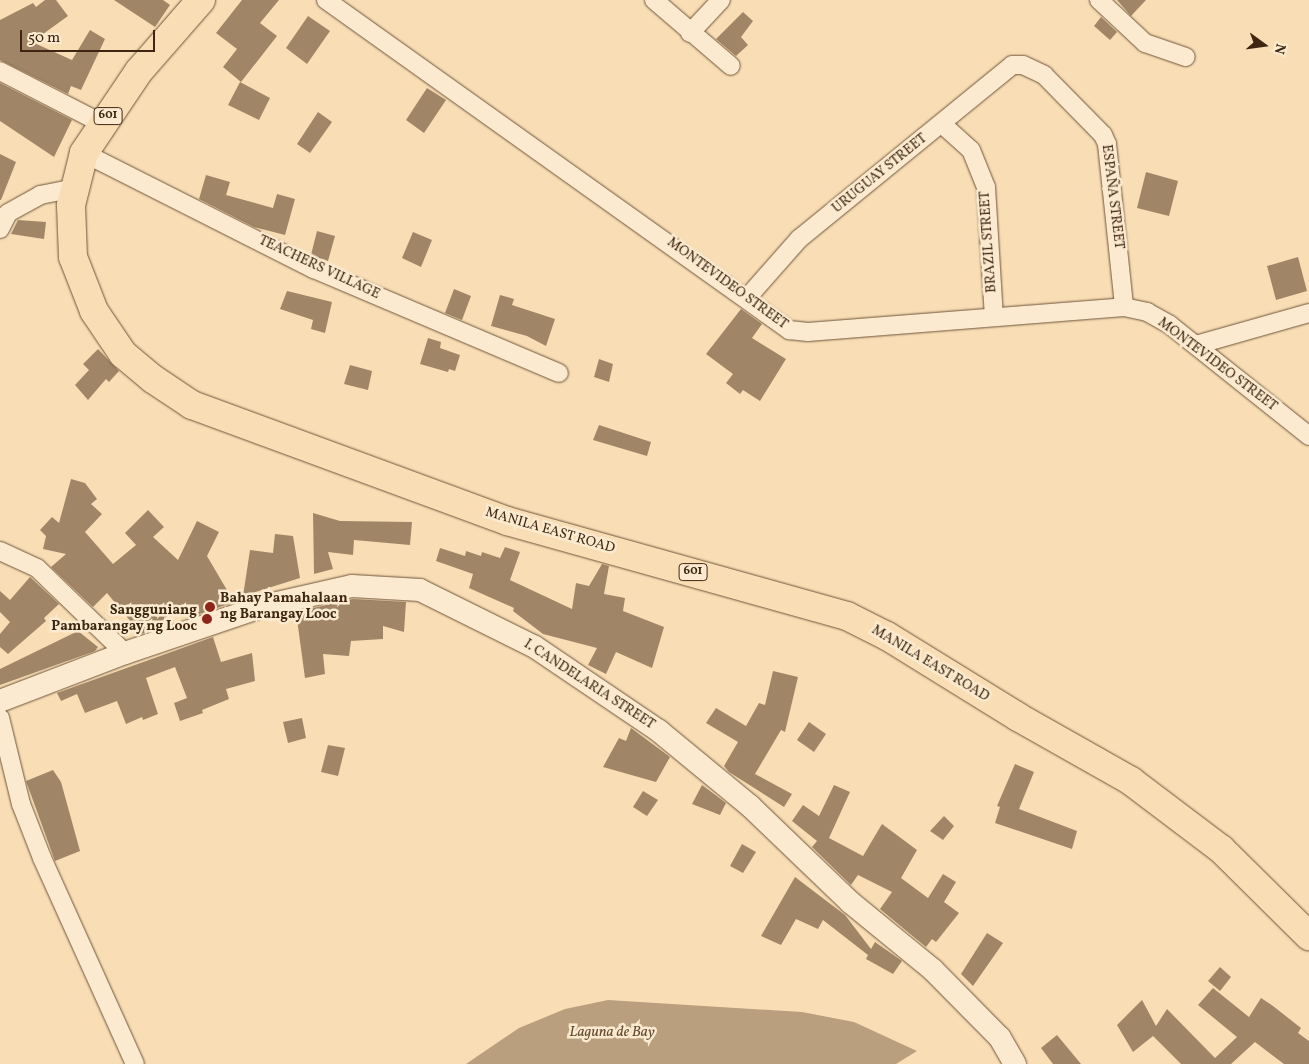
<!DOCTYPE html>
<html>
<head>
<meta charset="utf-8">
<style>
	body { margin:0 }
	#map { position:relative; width:1309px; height:1064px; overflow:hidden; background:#f9deb5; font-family:Vollkorn,serif }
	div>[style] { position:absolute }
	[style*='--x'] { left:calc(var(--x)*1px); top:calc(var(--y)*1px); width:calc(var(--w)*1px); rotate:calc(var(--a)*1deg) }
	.water>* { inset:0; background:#ba9f7e }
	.building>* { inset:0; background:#a08667 }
	.roads { filter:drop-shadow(0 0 1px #6e543b) drop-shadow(0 0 1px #6e543b) }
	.minor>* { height:18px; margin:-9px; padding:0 9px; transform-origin:9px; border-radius:9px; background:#fbeacf }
	.tertiary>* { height:22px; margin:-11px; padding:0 11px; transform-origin:11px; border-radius:11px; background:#fbeacf }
	.primary>* { height:28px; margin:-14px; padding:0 14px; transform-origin:14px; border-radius:14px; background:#f9deb5 }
	.dots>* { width:14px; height:14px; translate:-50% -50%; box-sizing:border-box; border:2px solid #fbeacf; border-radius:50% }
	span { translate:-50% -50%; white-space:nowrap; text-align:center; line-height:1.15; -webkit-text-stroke:5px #fbeacf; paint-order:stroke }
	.shield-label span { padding:1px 4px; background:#fbeacf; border:1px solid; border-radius:4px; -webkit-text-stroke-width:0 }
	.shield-label { font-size:12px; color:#3f2612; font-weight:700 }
	.street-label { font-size:14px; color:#3f2612 }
	.poi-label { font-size:14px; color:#3f2612; font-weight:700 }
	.left { translate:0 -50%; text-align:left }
	.right { translate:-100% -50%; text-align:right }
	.water-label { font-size:15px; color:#644a32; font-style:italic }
	.north { position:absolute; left:1239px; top:20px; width:50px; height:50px; -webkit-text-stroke:4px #fbeacf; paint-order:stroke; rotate:104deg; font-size:14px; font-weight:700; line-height:20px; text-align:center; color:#3f2612 }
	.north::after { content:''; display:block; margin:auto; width:18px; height:22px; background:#3f2612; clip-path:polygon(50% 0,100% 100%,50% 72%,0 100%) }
	.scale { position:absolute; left:20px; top:30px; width:135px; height:22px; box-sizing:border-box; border:2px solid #3f2612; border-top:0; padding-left:6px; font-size:15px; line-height:18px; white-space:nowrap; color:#3f2612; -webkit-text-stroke:4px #fbeacf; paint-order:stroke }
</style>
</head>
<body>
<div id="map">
	<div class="water">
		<i style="clip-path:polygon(608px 1000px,802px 1012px,854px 1022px,917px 1051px,896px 1064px,466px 1064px,519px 1028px,565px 1009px)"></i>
	</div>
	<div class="building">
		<i style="clip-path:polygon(45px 0,56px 0,68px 16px,32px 42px,72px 60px,90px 30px,105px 39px,81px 90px,71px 86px,68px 94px,0 60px,0 20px,33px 3px,36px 7px)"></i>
		<i style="clip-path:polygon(114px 0,163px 0,170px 5px,155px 27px)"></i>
		<i style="clip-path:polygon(242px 0,279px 0,260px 23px,277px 36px,241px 82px,223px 67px,237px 49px,216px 33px)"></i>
		<i style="clip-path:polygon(1117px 0,1146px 0,1131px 16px)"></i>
		<i style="clip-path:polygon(743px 12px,753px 21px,741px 37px,748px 45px,736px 56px,716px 39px)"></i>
		<i style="clip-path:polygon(308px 16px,330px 31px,307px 64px,286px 48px)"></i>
		<i style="clip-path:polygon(1101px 17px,1117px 32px,1110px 40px,1094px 26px)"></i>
		<i style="clip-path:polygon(240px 82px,270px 98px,259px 120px,228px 105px)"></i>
		<i style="clip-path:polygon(0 83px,72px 120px,54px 157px,0 121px)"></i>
		<i style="clip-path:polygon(427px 88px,446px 100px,424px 133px,406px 120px)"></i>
		<i style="clip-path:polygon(318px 112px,332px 122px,310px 153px,297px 144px)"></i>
		<i style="clip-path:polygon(0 154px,16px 162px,1px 200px,0 200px)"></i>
		<i style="clip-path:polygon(1146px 172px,1178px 181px,1169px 216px,1137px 208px)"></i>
		<i style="clip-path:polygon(206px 175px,230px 182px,226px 195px,273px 208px,277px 194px,295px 199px,285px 235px,254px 227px,199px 199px)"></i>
		<i style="clip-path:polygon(18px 220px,46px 222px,44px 239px,11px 234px)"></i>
		<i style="clip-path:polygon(317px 231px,335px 236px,328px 261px,311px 255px)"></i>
		<i style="clip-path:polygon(413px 232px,432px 240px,421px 267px,402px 258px)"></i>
		<i style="clip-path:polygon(1298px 257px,1307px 291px,1276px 300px,1267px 266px)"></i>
		<i style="clip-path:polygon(454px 289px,471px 296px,462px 320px,445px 313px)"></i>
		<i style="clip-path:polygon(287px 291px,332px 302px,325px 333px,311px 329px,313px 320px,280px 309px)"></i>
		<i style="clip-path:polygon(500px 295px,514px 299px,512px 305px,555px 319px,546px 346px,527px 336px,491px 326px)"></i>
		<i style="clip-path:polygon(741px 309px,762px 324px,752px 338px,786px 359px,760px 401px,743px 390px,740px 394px,726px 383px,733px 374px,706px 354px)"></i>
		<i style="clip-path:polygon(428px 338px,441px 342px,440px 348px,460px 355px,455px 371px,449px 369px,448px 372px,420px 364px)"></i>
		<i style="clip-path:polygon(98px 349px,119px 371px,109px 382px,106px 379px,88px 400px,75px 385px,89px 370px,83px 364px)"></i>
		<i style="clip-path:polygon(599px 359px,613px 364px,609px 382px,594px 377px)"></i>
		<i style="clip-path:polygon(350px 365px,372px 371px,368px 390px,344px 384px)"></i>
		<i style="clip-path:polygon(599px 425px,651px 442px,647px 456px,593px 440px)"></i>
		<i style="clip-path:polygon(71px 479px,85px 483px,97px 499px,91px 504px,102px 514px,85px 532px,113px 564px,136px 545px,125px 533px,148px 510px,164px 527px,153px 537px,178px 560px,197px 521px,219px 532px,207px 556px,234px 602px,188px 618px,181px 605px,151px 630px,141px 634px,107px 593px,93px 607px,51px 567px,66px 554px,43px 549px,46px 536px,40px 530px,52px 517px,59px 523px)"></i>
		<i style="clip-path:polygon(313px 513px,340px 521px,412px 522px,410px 545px,354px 540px,353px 555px,328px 552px,333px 569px,314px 574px)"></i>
		<i style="clip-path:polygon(275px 534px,293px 536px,300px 578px,243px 596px,250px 550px,273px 553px)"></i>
		<i style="clip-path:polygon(505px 547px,520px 552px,510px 580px,572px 609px,576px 583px,589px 586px,602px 564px,609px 566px,604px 594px,625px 598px,623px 611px,664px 627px,652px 668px,616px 652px,606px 674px,588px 665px,597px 648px,543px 634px,513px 611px,514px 608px,469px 588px,473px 574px,436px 561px,440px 548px,465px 556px,466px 551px,481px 556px,482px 552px,500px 558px)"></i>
		<i style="clip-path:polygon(30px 577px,59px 604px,44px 618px,46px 621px,8px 654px,0 647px,0 634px,10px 622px,0 612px,0 591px,10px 600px)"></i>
		<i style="clip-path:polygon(353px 599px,406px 602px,404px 632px,383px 626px,383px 639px,351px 641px,349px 656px,323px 654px,325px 674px,305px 678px,296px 612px)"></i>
		<i style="clip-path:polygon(78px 631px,98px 647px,95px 651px,0 685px,0 669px)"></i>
		<i style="clip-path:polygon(213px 637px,221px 662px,252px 653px,255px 681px,226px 689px,229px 699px,202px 710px,203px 713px,180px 721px,174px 703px,187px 698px,175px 667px,146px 678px,158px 714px,143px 720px,142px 717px,126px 724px,117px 701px,85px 713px,77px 694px,61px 701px,57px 693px)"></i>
		<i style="clip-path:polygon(773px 671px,798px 677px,785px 732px,781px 730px,755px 774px,792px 794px,784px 807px,729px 772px,724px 766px,738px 742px,706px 723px,716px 708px,746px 726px,759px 703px,765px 705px)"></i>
		<i style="clip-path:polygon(302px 718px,306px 738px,288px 743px,283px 722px)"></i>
		<i style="clip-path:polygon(809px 722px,826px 734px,814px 752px,797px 740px)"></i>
		<i style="clip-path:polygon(631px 728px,670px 757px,656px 782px,603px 767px,619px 738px,626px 741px)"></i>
		<i style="clip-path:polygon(328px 745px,345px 748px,338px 776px,321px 772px)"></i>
		<i style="clip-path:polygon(1015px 764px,1034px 772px,1019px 809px,1077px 831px,1072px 849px,995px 823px,1000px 807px,997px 806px)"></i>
		<i style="clip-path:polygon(53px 770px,61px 782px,80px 851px,55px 861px,26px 781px)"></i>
		<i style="clip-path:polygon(702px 785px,726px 803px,720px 815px,692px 804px)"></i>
		<i style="clip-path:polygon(834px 785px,850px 792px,829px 838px,863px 856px,882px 824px,917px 850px,901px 878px,928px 898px,943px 874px,956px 882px,944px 902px,959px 913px,936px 942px,932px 939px,926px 947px,880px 909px,892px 892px,858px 875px,851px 885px,812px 847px,817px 841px,792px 821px,803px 805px,819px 816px)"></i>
		<i style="clip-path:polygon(643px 791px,658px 800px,647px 816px,633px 807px)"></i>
		<i style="clip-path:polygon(944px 816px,954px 826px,943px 840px,930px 831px)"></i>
		<i style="clip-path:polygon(742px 844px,756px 852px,743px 873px,730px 866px)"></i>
		<i style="clip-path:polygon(795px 877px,845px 915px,871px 949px,875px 942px,902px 961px,893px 974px,866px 959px,868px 955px,823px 920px,818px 929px,796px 919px,781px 945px,761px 936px)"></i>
		<i style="clip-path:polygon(987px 933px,1003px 943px,973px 986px,961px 974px)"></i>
		<i style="clip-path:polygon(1220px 967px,1231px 977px,1220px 991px,1208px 981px)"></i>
		<i style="clip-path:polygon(1213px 988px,1249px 1017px,1261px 998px,1273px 1006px,1301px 1028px,1298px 1033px,1309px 1041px,1309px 1064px,1284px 1064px,1255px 1042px,1231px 1064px,1181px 1064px,1153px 1036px,1133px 1052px,1117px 1025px,1142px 1000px,1156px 1026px,1167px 1009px,1215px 1058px,1237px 1037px,1198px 1005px)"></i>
		<i style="clip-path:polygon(1057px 1035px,1081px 1064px,1053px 1064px,1041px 1048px)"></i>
	</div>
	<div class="roads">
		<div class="minor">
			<i style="--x:326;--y:0;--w:569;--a:35.48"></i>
			<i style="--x:789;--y:330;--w:19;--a:6"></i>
			<i style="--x:808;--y:332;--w:317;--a:-4.5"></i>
			<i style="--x:1124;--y:307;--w:24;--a:12"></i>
			<i style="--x:1147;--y:312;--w:26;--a:29"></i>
			<i style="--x:1170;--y:325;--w:178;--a:38.6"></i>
			<i style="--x:654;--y:0;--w:101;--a:40.6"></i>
			<i style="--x:1099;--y:0;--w:63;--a:43.1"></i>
			<i style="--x:1145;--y:43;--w:43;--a:18.9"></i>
			<i style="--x:690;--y:33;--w:45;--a:-46.8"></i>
			<i style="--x:0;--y:71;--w:116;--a:27.2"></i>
			<i style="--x:942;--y:124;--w:39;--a:42"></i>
			<i style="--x:971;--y:150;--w:40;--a:68"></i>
			<i style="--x:986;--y:187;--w:129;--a:86.5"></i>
			<i style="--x:84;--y:153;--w:258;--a:26.8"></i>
			<i style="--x:314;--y:269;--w:266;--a:23"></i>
			<i style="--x:0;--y:229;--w:18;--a:-63"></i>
			<i style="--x:8;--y:213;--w:37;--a:-29"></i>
			<i style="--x:40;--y:195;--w:36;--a:-11"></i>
			<i style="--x:747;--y:298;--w:79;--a:-48.6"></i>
			<i style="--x:799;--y:239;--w:275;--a:-39.2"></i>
			<i style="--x:1012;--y:65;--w:11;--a:0"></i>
			<i style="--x:1023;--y:65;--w:23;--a:25"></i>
			<i style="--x:1044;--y:75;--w:84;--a:45.5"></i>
			<i style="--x:1103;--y:135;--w:10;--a:66"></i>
			<i style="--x:1107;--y:144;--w:164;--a:84"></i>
			<i style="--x:1196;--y:345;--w:117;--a:-15.8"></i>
			<i style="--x:0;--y:551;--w:41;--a:24.7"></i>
			<i style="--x:37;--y:568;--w:122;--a:44"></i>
			<i style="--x:0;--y:718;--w:89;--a:76.3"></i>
			<i style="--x:21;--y:804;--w:58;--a:68.7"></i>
			<i style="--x:42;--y:858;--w:226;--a:65.7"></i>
		</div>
		<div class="tertiary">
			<i style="--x:0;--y:701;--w:134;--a:-21"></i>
			<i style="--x:125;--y:653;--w:147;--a:-18.7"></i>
			<i style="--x:264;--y:606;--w:90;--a:-12.8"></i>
			<i style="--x:352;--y:586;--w:68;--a:3.4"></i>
			<i style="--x:420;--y:590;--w:128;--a:26.4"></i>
			<i style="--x:535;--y:647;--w:150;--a:34.1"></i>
			<i style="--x:659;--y:731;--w:118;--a:39.5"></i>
			<i style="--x:750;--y:806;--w:139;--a:43.8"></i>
			<i style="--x:850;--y:902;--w:107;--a:39.3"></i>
			<i style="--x:933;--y:970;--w:95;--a:45.4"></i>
			<i style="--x:1000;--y:1038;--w:30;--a:60"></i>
		</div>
		<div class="primary">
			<i style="--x:201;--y:0;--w:94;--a:131.1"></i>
			<i style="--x:139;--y:71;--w:99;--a:123.9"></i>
			<i style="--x:84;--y:153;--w:54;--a:104"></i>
			<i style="--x:71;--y:205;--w:52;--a:87.8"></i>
			<i style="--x:73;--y:257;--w:58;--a:68.7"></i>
			<i style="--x:94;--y:311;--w:52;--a:56"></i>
			<i style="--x:123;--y:354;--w:39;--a:40"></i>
			<i style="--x:153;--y:379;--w:47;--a:33.7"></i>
			<i style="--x:192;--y:405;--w:336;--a:20.2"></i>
			<i style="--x:507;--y:521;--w:353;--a:15.6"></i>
			<i style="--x:847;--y:616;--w:45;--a:26.6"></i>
			<i style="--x:887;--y:636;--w:154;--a:31.7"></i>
			<i style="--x:1018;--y:717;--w:130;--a:29.5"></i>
			<i style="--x:1131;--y:781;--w:113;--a:37.1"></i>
			<i style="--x:1221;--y:849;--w:124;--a:44.7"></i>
		</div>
	</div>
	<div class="dots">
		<i style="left:210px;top:607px;background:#8f2418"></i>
		<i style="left:207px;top:619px;background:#8f2418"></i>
	</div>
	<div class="shield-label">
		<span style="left:108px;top:116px">601</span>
		<span style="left:693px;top:572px">601</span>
	</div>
	<div class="street-label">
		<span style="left:880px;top:174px;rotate:-39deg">URUGUAY STREET</span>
		<span style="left:1112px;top:197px;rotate:83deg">ESPAÑA STREET</span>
		<span style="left:989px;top:242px;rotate:-94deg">BRAZIL STREET</span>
		<span style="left:319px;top:268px;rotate:25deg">TEACHERS VILLAGE</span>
		<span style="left:727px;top:284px;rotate:36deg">MONTEVIDEO STREET</span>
		<span style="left:1217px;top:365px;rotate:37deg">MONTEVIDEO STREET</span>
		<span style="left:550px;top:531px;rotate:16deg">MANILA EAST ROAD</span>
		<span style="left:930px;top:664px;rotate:31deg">MANILA EAST ROAD</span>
		<span style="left:589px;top:685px;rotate:33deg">I. CANDELARIA STREET</span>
	</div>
	<div class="poi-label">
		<span class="left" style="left:220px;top:607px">Bahay Pamahalaan<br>ng Barangay Looc</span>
		<span class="right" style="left:197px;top:619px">Sangguniang<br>Pambarangay ng Looc</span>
	</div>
	<div class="water-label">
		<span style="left:612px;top:1033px">Laguna de Bay</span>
	</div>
	<div class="north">N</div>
	<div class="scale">50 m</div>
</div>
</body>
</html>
